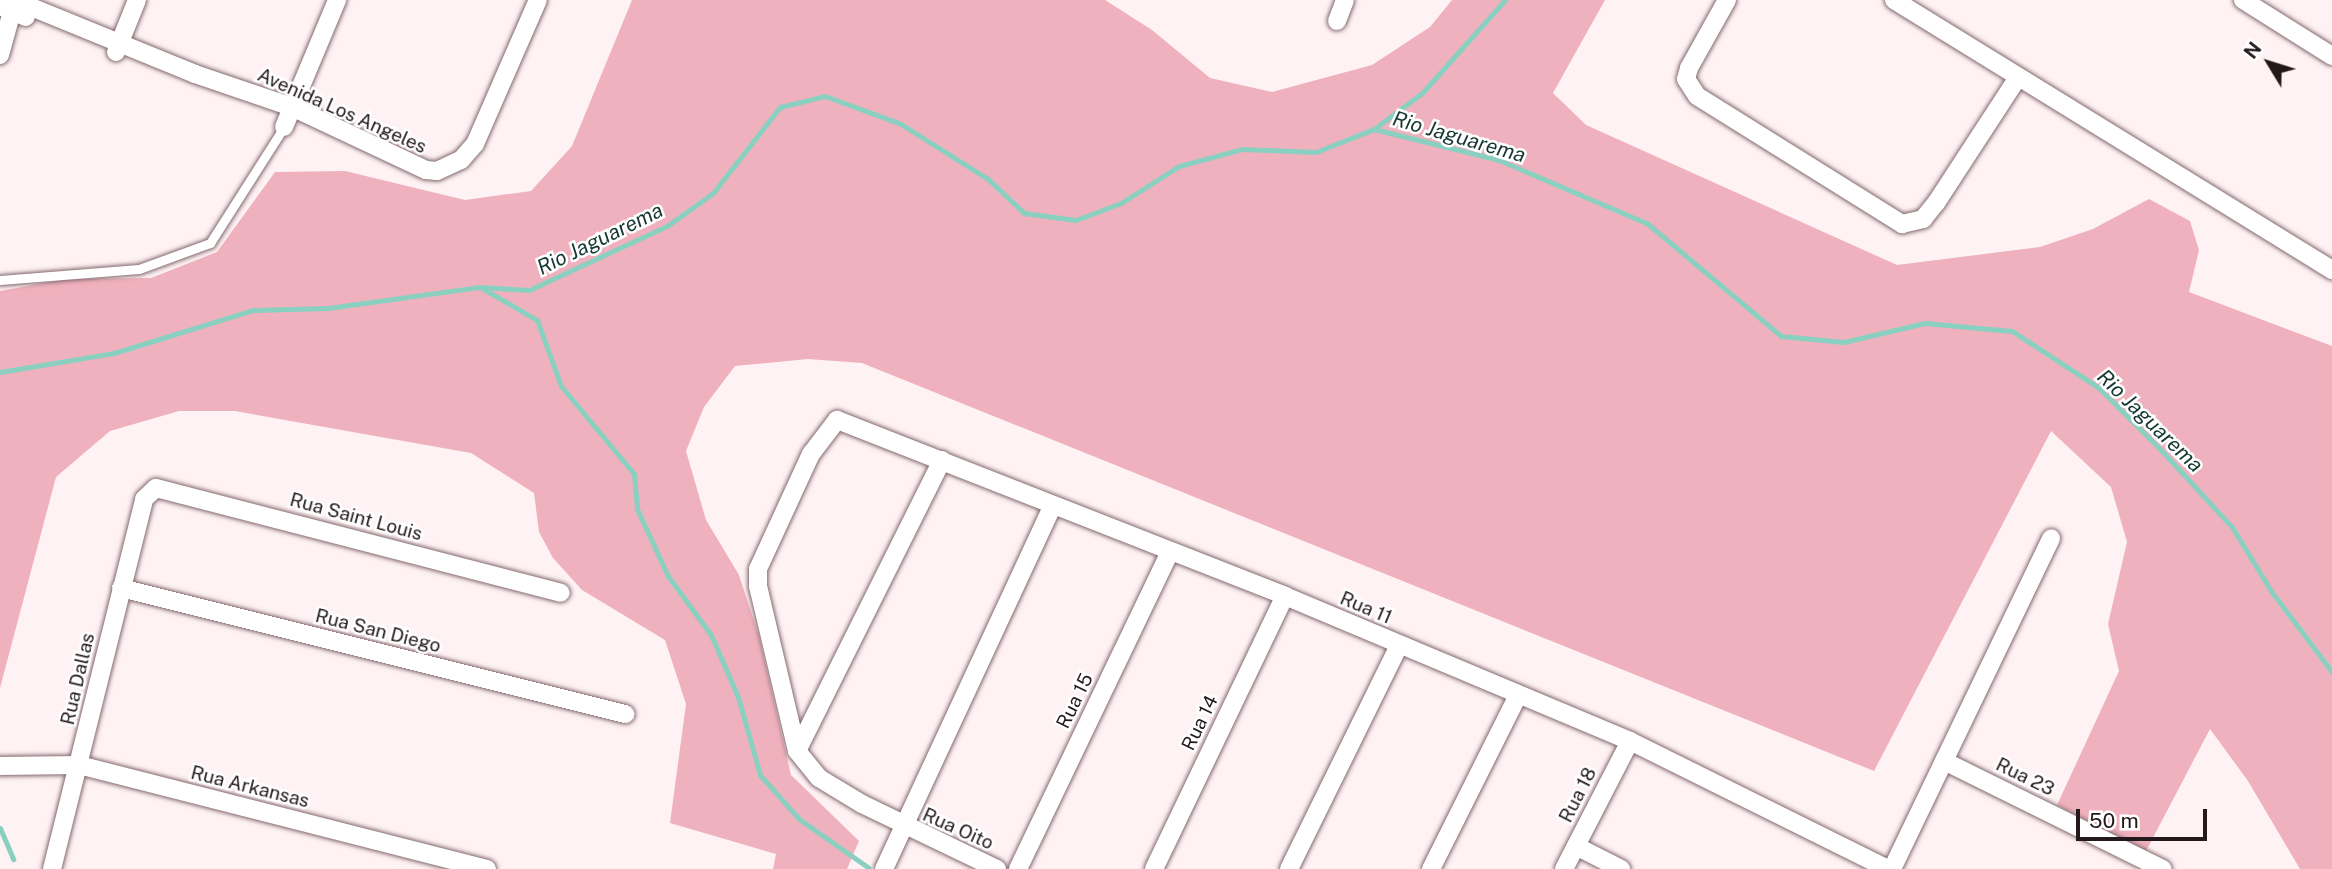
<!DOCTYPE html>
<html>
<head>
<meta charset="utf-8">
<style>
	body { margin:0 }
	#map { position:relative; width:2332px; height:869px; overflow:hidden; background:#fef2f4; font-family:"Public Sans",sans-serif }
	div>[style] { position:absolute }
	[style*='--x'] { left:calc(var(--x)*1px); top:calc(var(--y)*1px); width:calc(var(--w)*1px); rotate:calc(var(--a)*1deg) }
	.forest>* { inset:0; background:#efb1bd }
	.stream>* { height:5px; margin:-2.5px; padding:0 2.5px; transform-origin:2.5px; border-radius:2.5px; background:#8ad0c0 }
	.roads { filter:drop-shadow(0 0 2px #83696e) drop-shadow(0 0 2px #83696e) }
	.service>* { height:9px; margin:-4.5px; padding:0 4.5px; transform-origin:4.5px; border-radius:4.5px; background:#fff }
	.minor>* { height:18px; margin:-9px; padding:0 9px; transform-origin:9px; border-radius:9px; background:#fff }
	span { translate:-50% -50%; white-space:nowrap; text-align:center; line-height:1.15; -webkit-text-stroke:5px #fff; paint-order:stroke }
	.street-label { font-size:19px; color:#23191b }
	.water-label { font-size:21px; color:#163832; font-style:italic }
	.north { position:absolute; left:2234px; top:28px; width:70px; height:70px; -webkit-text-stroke:5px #fff; paint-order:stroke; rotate:308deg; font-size:19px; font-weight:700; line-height:28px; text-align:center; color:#23191b }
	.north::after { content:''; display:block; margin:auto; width:24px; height:32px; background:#23191b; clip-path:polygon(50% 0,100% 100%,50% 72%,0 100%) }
	.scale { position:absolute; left:2076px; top:809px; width:131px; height:32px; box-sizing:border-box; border:4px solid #23191b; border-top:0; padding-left:9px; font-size:21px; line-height:24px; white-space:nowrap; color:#23191b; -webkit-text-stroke:5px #fff; paint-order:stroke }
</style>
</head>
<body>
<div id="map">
	<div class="forest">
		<i style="clip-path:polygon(632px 0,1105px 0,1152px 30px,1210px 78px,1272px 92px,1372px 65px,1430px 27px,1452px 0,1605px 0,1553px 93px,1586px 125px,1897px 265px,2040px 247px,2093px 229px,2149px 199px,2190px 221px,2199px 250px,2189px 292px,2332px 346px,2332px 869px,2300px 869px,2248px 781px,2210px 729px,2146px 851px,2057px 805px,2119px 671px,2108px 624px,2127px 542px,2111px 487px,2051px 431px,1874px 771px,862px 363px,808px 359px,735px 366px,704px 407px,686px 451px,706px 520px,739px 575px,759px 636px,791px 775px,859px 841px,847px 869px,773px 869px,776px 854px,670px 823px,686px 704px,665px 640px,582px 590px,553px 558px,539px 532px,534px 493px,471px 453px,235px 411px,179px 411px,110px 431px,56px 477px,0 688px,0 291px,66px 279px,151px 278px,217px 252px,275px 172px,345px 171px,465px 200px,531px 191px,572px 146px)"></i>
	</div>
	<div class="stream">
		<i style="--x:1374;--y:129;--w:60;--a:-36.9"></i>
		<i style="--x:1422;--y:93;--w:125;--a:-48.3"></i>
		<i style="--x:480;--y:287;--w:66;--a:30.1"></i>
		<i style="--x:537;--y:320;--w:70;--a:70"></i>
		<i style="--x:561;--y:386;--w:114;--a:50.3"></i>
		<i style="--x:634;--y:474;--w:35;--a:85"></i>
		<i style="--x:637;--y:509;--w:74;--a:65.2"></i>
		<i style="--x:668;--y:576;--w:73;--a:53.9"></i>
		<i style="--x:711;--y:635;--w:68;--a:66.5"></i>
		<i style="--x:738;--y:697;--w:81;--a:74.2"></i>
		<i style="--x:760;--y:775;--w:59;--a:48.4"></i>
		<i style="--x:799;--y:819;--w:85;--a:35"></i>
		<i style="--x:0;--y:372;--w:116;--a:-9.5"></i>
		<i style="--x:114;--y:353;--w:145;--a:-17.2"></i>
		<i style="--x:253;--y:310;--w:75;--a:-1.5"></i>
		<i style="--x:328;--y:308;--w:152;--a:-7.9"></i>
		<i style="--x:479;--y:287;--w:50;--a:3.4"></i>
		<i style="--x:529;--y:290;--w:152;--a:-24.9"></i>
		<i style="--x:667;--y:226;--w:57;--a:-35.7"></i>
		<i style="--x:713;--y:193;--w:109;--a:-52.1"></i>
		<i style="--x:780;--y:107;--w:46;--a:-13.7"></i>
		<i style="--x:825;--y:96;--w:81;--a:20.2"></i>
		<i style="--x:901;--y:124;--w:103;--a:32.3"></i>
		<i style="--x:988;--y:179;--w:50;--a:43.4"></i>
		<i style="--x:1024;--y:213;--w:52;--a:7.7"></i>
		<i style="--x:1076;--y:220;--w:48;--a:-20.7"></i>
		<i style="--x:1121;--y:203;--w:69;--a:-32.5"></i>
		<i style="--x:1179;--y:166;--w:65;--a:-15.1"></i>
		<i style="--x:1242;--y:149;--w:74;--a:2.3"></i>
		<i style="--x:1316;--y:152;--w:62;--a:-21.6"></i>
		<i style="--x:1374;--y:129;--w:129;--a:13.9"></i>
		<i style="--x:1499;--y:160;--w:162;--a:23.2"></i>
		<i style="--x:1648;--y:224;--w:174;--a:40.1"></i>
		<i style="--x:1781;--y:336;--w:63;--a:5.4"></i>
		<i style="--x:1844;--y:342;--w:83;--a:-13.2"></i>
		<i style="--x:1925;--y:323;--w:87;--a:5.3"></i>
		<i style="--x:2012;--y:331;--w:104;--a:33.2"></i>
		<i style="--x:2099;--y:388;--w:89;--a:45"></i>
		<i style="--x:2162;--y:451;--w:103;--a:47.4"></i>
		<i style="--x:2232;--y:527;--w:75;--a:58.6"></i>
		<i style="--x:2271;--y:591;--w:101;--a:53"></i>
		<i style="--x:0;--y:828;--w:34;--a:67"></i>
	</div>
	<div class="roads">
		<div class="service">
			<i style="--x:0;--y:280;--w:139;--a:-4.5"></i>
			<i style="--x:139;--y:269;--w:76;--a:-20.1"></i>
			<i style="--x:210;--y:243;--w:138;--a:-57.5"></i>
		</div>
		<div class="minor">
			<i style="--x:14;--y:0;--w:196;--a:22.2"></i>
			<i style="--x:195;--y:74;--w:102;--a:18.8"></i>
			<i style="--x:292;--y:107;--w:148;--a:25.2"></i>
			<i style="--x:426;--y:170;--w:11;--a:5"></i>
			<i style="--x:437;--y:171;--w:26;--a:-25"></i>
			<i style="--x:461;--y:160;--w:21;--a:-49"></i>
			<i style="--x:475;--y:144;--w:157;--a:-66.4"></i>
			<i style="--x:1727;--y:0;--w:78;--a:119.2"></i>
			<i style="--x:1689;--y:68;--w:11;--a:105"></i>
			<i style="--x:1686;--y:79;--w:20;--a:57"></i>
			<i style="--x:1697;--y:96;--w:242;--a:32"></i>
			<i style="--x:1902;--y:224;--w:22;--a:-13"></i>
			<i style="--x:1923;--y:219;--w:21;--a:-51"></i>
			<i style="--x:1936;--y:203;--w:150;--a:-56.9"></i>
			<i style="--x:1894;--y:0;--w:515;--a:31.65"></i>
			<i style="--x:2243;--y:0;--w:105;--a:32.2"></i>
			<i style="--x:0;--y:6;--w:28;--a:23"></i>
			<i style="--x:1337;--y:21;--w:22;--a:-69"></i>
			<i style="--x:116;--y:52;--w:56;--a:-68"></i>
			<i style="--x:0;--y:55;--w:46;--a:-74.7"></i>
			<i style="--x:284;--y:127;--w:138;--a:-67.3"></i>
			<i style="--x:121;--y:588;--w:520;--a:14.04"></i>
			<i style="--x:797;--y:751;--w:325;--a:-63.5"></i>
			<i style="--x:1944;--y:761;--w:244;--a:26.3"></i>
			<i style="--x:0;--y:766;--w:79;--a:-0.7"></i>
			<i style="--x:79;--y:765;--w:421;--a:14.3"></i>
			<i style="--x:1576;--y:846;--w:51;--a:27.1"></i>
			<i style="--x:52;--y:869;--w:381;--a:-76"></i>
			<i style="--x:144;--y:499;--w:16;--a:-43"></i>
			<i style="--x:156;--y:488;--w:418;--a:14.5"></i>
			<i style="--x:884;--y:869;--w:399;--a:-65.1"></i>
			<i style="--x:997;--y:869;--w:150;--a:-154.3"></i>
			<i style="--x:862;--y:804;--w:50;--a:-148.8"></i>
			<i style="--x:819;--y:778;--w:35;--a:-129"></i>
			<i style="--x:797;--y:751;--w:170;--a:-103.3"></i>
			<i style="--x:758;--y:586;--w:17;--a:-90"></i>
			<i style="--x:758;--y:569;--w:127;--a:-65.3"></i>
			<i style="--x:811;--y:454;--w:43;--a:-52.6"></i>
			<i style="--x:837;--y:420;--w:481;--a:21.4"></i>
			<i style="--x:1285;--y:596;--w:374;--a:22.8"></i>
			<i style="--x:1630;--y:741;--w:288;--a:26.4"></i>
			<i style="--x:1018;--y:869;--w:352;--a:-64.4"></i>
			<i style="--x:1154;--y:869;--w:303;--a:-64.4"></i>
			<i style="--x:1289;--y:869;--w:250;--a:-63.8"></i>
			<i style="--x:1431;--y:869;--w:195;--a:-63.4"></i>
			<i style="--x:1564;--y:869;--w:144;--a:-62.7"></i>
			<i style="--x:1892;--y:869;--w:367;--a:-64.3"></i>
		</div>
	</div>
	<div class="street-label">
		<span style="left:342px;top:111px;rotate:24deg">Avenida Los Angeles</span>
		<span style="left:356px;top:517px;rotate:15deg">Rua Saint Louis</span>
		<span style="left:1366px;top:608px;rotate:23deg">Rua 11</span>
		<span style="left:378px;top:631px;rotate:14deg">Rua San Diego</span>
		<span style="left:78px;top:679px;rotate:-77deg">Rua Dallas</span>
		<span style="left:1075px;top:701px;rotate:-64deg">Rua 15</span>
		<span style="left:1200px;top:723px;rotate:-64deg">Rua 14</span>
		<span style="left:2025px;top:777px;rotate:26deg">Rua 23</span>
		<span style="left:250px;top:787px;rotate:14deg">Rua Arkansas</span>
		<span style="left:1578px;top:795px;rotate:-63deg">Rua 18</span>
		<span style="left:958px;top:829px;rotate:24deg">Rua Oito</span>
	</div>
	<div class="water-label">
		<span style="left:1459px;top:137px;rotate:16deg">Rio Jaguarema</span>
		<span style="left:600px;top:239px;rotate:-26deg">Rio Jaguarema</span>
		<span style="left:2150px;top:421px;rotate:44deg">Rio Jaguarema</span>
	</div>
	<div class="north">N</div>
	<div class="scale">50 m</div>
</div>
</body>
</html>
